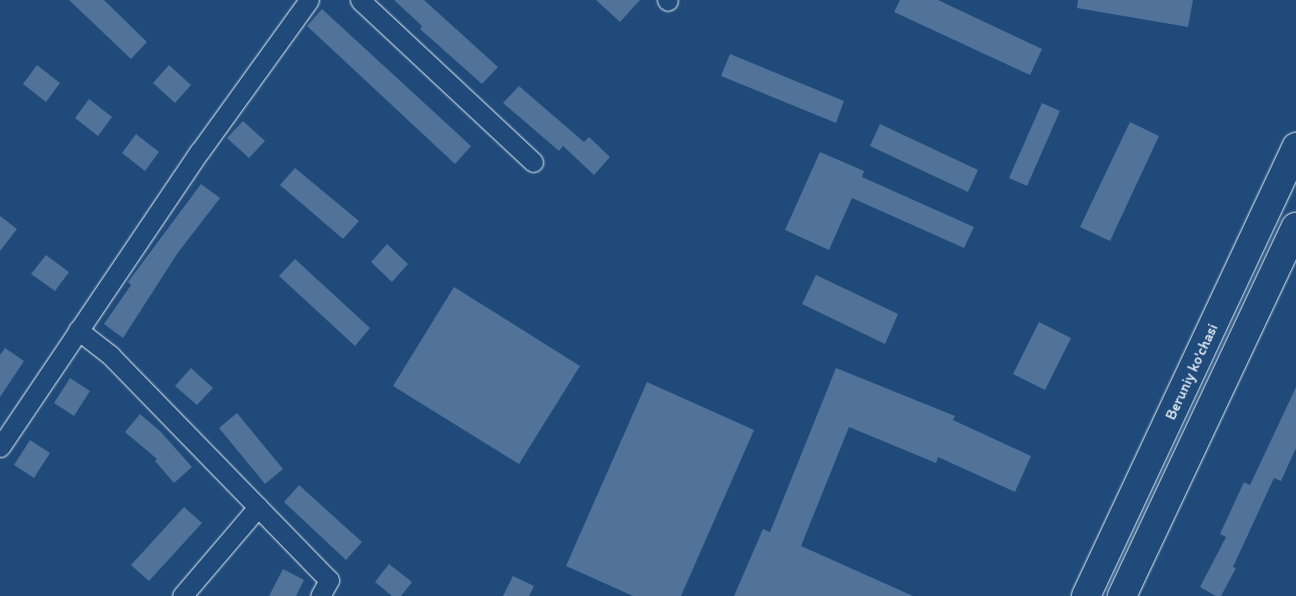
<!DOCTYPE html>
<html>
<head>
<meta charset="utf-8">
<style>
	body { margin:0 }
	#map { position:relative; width:1296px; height:596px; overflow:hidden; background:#1f4a7a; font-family:Itim,sans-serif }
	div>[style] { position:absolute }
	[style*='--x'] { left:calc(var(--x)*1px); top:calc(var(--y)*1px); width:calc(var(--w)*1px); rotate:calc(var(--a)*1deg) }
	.building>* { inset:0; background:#517399 }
	.roads { filter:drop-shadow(0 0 1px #e8f1f8) drop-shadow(0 0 1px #e8f1f8) }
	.street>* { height:19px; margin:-9.5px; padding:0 9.5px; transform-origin:9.5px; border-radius:9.5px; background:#1f4a7a }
	.secondary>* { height:28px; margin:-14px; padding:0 14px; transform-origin:14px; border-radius:14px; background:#1f4a7a }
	span { translate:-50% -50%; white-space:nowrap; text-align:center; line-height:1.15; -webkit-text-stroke:4px #1f4a7a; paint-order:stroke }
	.street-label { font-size:15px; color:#e8f1f8 }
</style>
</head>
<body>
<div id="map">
	<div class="building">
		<i style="clip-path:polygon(69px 0,104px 0,147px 42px,131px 59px)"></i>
		<i style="clip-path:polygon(394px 0,424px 0,498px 67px,482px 84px,420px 29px,422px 26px)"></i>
		<i style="clip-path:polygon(596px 0,640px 0,620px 22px)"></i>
		<i style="clip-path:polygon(900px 0,938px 0,1042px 49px,1030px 75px,894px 12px)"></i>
		<i style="clip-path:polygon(1078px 0,1193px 0,1188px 27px,1077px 8px)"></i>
		<i style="clip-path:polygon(322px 9px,471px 146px,455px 164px,307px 26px)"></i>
		<i style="clip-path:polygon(730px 54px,844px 101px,836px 123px,721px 76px)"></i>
		<i style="clip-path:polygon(37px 65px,60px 83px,46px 102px,23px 84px)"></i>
		<i style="clip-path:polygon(169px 65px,191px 85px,175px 103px,153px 83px)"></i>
		<i style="clip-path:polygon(519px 86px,584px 142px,589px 137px,610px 157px,594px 175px,563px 146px,559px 151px,503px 103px)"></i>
		<i style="clip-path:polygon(89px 99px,112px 117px,98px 136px,75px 118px)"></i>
		<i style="clip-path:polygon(1042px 103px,1060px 111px,1027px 186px,1009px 178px)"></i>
		<i style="clip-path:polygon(243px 121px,265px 141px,249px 158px,227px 138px)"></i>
		<i style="clip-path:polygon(1130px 122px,1159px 136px,1110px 241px,1080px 227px)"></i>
		<i style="clip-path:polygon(880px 124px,978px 170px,968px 192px,870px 146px)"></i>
		<i style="clip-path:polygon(136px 134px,159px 152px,145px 171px,122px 153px)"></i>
		<i style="clip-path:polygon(820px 152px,864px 171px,862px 177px,974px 227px,964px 248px,852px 198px,829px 250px,785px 230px)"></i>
		<i style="clip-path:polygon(295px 168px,359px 221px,343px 239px,280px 185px)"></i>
		<i style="clip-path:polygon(201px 184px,220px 198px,177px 254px,123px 338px,104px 324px,131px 285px,128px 282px)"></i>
		<i style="clip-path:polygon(0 216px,17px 229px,0 251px)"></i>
		<i style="clip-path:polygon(387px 244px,408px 264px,392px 282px,371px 262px)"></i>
		<i style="clip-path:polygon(46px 255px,69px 272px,55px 291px,31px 274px)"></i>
		<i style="clip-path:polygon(295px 259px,370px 328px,355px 346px,279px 276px)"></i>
		<i style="clip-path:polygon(816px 275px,898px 314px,885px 344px,802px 304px)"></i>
		<i style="clip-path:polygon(454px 287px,580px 366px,519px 464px,393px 386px)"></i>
		<i style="clip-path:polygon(1039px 322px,1071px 338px,1045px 390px,1013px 374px)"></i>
		<i style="clip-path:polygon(5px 348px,24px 361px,0 397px,0 355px)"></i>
		<i style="clip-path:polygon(191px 368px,213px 388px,197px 405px,175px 386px)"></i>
		<i style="clip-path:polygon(836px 368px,955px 416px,953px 420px,1031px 456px,1015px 492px,938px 457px,936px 463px,849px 427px,801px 546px,913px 596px,734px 596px,763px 529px,770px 532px)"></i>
		<i style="clip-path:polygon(70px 378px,90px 391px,74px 416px,54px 403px)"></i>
		<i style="clip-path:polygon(647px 382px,754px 430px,681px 596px,633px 596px,566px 566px)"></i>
		<i style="clip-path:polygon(1296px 387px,1296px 448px,1281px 481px,1274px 478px,1233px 567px,1236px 568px,1221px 596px,1216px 596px,1200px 587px,1226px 537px,1220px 534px,1244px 482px,1250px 485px)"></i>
		<i style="clip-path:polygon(237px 413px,283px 469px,265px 484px,219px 428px)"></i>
		<i style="clip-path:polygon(140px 414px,160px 431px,192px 467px,174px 483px,155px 461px,157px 459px,125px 432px)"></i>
		<i style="clip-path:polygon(30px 440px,50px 453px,34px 478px,14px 465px)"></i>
		<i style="clip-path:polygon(299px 485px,362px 542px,346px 560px,284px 502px)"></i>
		<i style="clip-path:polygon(184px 507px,202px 523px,149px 581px,131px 565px)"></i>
		<i style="clip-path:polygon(389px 564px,412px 582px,401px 596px,392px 596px,375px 582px)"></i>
		<i style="clip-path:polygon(283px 569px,304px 580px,296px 596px,269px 596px)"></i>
		<i style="clip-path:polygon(513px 576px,534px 586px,529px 596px,503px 596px)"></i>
	</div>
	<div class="roads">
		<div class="street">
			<i style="--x:360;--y:0;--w:237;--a:43.1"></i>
			<i style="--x:667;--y:0;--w:1;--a:45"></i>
			<i style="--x:78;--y:330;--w:41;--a:38"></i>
			<i style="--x:110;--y:355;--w:314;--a:45.8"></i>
			<i style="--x:329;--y:580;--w:18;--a:119"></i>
			<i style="--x:0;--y:447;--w:357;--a:-56"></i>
			<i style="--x:200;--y:151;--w:186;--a:-54.2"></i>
			<i style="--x:182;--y:596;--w:117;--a:-49.5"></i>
		</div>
		<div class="secondary">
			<i style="--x:1086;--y:596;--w:496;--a:-64.9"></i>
			<i style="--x:1122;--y:596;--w:408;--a:-64.8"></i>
		</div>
	</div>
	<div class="street-label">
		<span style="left:1192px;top:372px;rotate:-65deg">Beruniy ko'chasi</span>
	</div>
</div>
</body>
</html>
